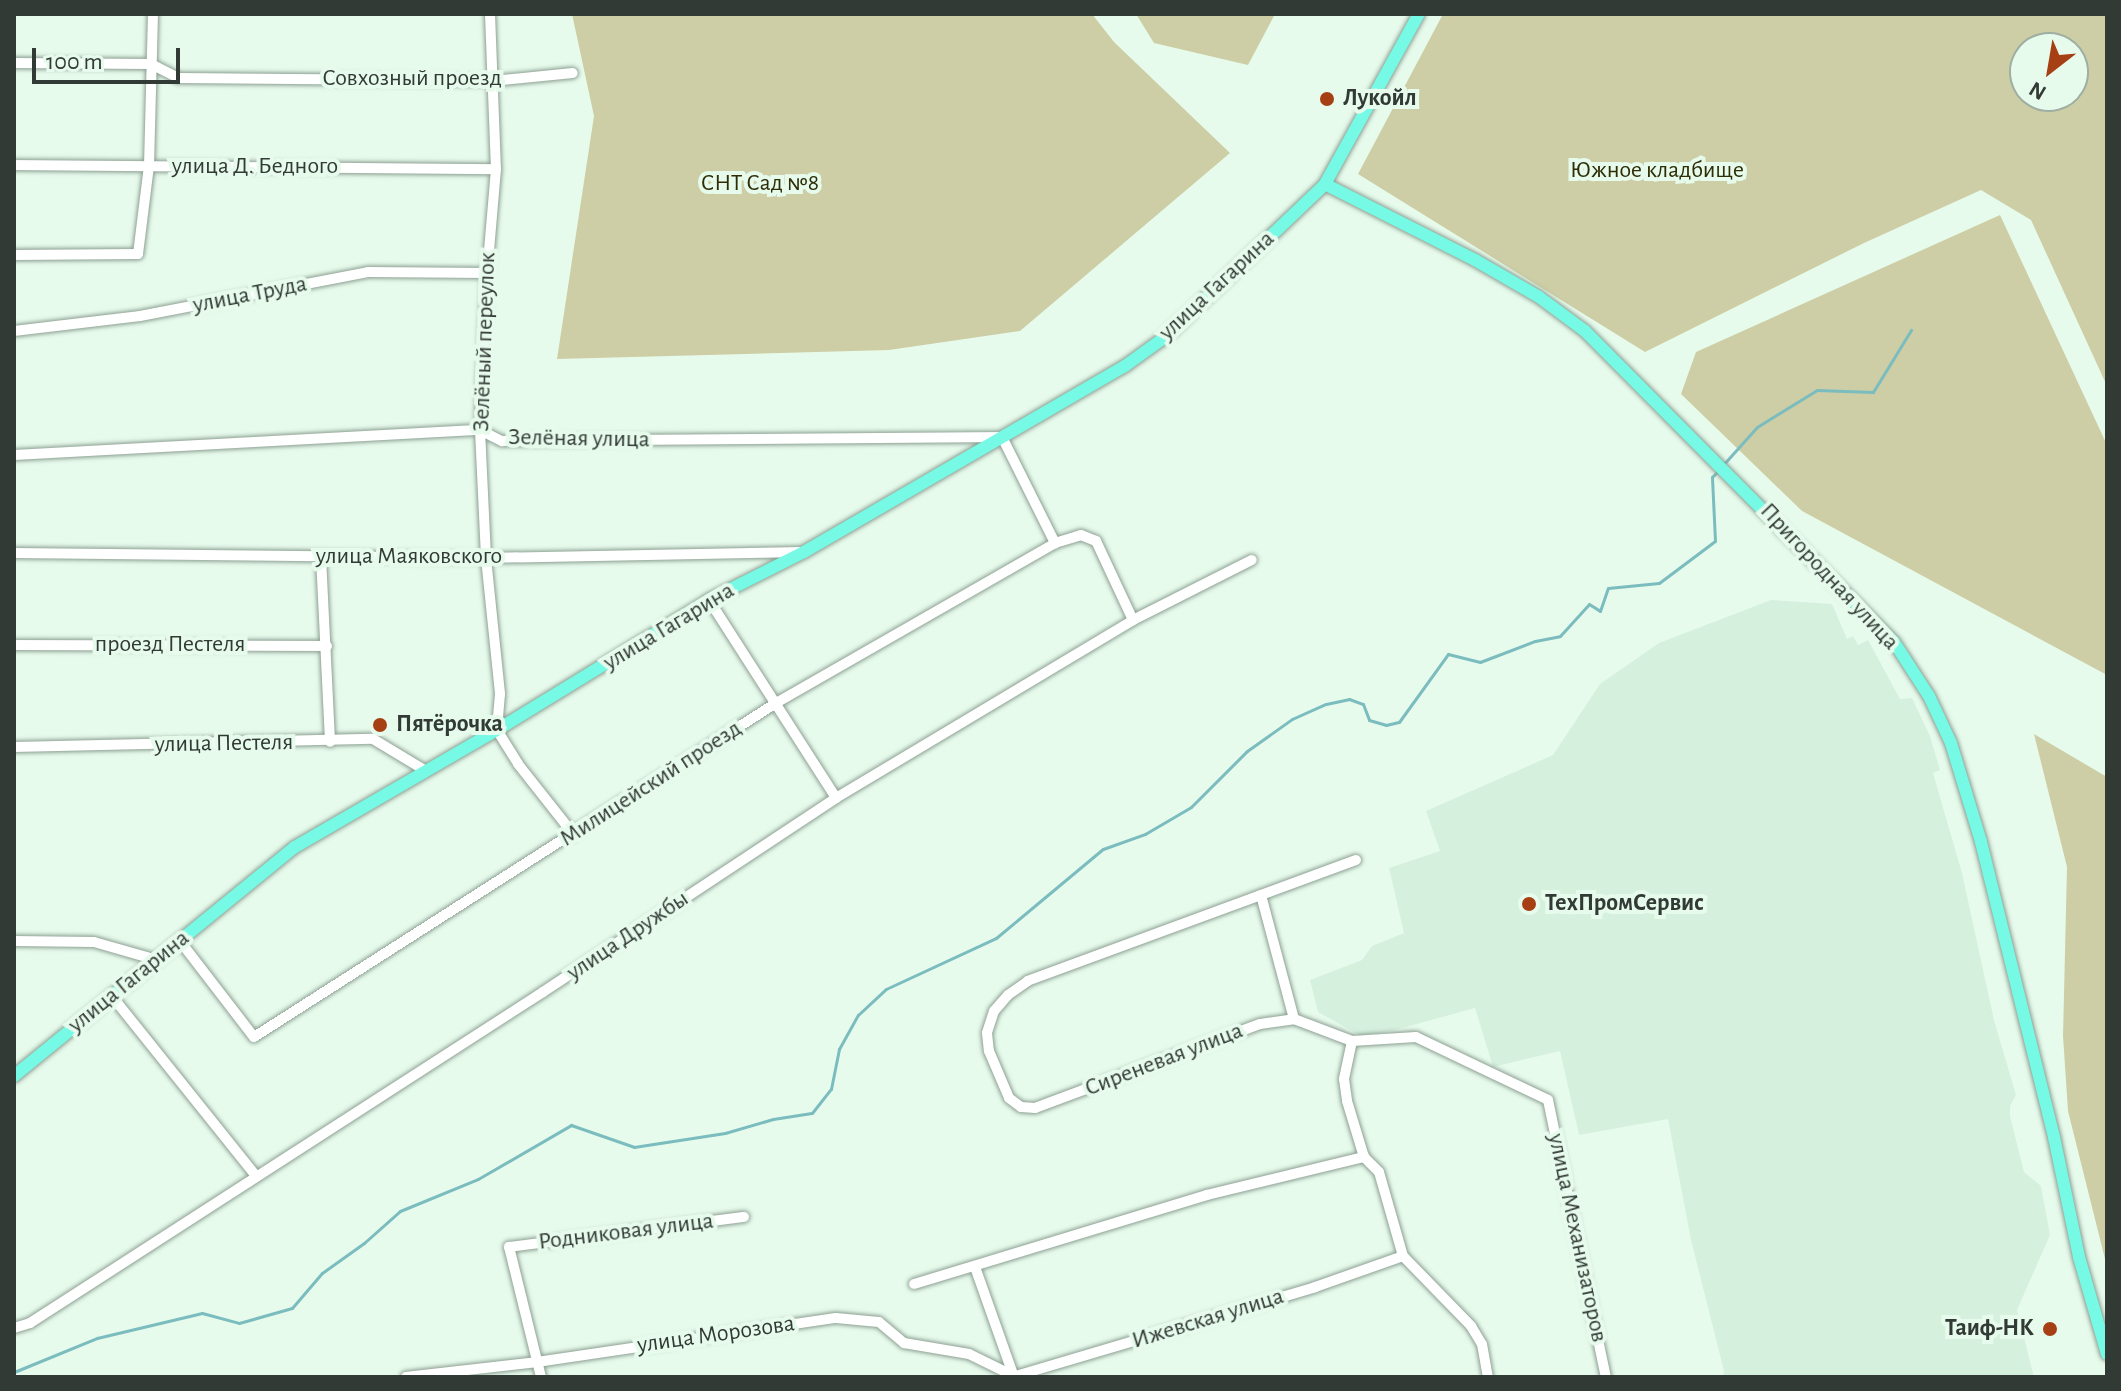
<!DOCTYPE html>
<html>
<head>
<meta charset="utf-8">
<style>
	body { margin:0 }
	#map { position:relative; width:2121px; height:1391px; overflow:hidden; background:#e7fbed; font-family:"Alegreya Sans",sans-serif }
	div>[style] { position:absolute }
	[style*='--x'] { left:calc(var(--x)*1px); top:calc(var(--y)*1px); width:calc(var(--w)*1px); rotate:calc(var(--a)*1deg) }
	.built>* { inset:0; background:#d6f0de }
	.green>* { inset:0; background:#cdcea5 }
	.stream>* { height:3px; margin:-1.5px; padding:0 1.5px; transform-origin:1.5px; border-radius:1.5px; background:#7bbcbf }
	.roads { filter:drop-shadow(0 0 2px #8da093) drop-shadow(0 0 2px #8da093) }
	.minor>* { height:10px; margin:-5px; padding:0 5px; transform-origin:5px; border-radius:5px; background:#fff }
	.major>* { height:12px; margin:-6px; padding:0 6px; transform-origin:6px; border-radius:6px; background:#77fae5 }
	.dots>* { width:22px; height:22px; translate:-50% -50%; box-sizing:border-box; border:4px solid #e7fbed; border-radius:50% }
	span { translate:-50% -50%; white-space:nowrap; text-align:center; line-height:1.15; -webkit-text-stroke:8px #e7fbed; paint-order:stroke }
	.street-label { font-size:24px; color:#323a35 }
	.poi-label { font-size:24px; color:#323a35; font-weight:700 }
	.left { translate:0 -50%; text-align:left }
	.right { translate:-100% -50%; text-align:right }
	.park-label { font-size:24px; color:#2e2d05 }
	.frame { position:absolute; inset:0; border:16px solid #323a35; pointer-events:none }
	.north { position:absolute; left:2009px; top:32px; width:80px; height:80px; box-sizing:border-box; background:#e7fbed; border:2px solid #9faea3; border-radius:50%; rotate:211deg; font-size:22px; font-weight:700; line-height:32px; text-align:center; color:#323a35 }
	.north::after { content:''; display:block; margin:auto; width:28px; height:36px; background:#a64014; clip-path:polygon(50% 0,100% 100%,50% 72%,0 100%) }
	.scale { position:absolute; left:32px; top:48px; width:148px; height:36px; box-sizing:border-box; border:4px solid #323a35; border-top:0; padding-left:10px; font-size:24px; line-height:28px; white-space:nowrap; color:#323a35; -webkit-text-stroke:6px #e7fbed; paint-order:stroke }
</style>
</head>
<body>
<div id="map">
	<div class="built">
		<i style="clip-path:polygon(1771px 600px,1832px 604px,1847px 639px,1853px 636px,1858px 645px,1868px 640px,1900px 699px,1912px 698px,1930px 736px,1940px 770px,1933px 773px,1962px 873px,1994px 1020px,2016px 1095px,2010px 1106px,2010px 1116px,2024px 1172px,2041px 1186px,2050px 1235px,2017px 1310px,2034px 1377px,1723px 1377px,1724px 1371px,1691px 1240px,1668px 1119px,1579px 1135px,1560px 1051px,1493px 1067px,1475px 1008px,1395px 1030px,1361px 1036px,1318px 1012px,1310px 980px,1362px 960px,1372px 946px,1404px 933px,1389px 868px,1440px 851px,1426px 811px,1553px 755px,1600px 684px,1659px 643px)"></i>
	</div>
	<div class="green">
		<i style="clip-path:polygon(572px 14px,1092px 14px,1114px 42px,1230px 153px,1020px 331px,889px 350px,557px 359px,594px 116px)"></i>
		<i style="clip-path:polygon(1136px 14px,1275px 14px,1248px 65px,1154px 43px)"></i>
		<i style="clip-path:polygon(evenodd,1443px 14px,2107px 14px,2107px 386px,2031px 220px,1981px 190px,1864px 243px,1645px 352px,1358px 174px,1443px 14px,2025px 48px,2073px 48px,2073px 96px,2025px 96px,2025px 48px)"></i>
		<i style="clip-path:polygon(2000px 215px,2107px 445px,2107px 675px,1802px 511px,1681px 394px,1696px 352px)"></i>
		<i style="clip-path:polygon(2034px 734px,2107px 777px,2107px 1267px,2068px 1111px,2063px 1036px,2067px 867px)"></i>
	</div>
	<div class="stream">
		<i style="--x:1722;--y:466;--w:52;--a:-48.1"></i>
		<i style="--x:1757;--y:427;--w:70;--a:-31.7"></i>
		<i style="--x:1817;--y:390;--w:56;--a:2"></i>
		<i style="--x:1873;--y:392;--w:73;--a:-58.5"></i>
		<i style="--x:14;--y:1372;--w:90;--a:-22.3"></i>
		<i style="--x:97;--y:1338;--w:108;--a:-13.4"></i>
		<i style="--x:202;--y:1313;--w:38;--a:15"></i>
		<i style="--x:239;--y:1323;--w:55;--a:-15.8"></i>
		<i style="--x:292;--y:1308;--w:46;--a:-49.4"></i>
		<i style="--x:322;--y:1273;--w:52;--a:-35.5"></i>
		<i style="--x:364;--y:1243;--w:48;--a:-41.6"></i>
		<i style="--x:400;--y:1211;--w:84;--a:-22.3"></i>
		<i style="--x:478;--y:1179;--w:108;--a:-30.1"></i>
		<i style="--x:571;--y:1125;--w:67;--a:19.2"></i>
		<i style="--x:634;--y:1147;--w:92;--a:-8.7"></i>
		<i style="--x:725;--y:1133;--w:50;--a:-16.3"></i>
		<i style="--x:773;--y:1119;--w:39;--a:-9"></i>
		<i style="--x:812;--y:1113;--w:31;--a:-52"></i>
		<i style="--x:831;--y:1089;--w:41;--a:-78.7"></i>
		<i style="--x:839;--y:1049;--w:39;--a:-61"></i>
		<i style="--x:858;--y:1015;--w:38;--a:-43"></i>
		<i style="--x:886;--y:989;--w:121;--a:-24.9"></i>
		<i style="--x:996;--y:938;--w:139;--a:-39.8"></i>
		<i style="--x:1103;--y:849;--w:45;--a:-19.7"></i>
		<i style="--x:1145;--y:834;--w:53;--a:-30.4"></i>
		<i style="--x:1191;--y:807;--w:79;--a:-45"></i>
		<i style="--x:1247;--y:751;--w:55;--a:-35.4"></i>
		<i style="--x:1292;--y:719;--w:37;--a:-24"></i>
		<i style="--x:1326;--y:704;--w:24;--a:-12"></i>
		<i style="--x:1349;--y:699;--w:15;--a:20"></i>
		<i style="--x:1363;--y:704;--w:17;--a:69"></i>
		<i style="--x:1369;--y:720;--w:18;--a:16"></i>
		<i style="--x:1386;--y:725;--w:13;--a:-13"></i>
		<i style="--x:1399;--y:722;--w:84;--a:-54.2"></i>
		<i style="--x:1448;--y:654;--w:33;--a:14"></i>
		<i style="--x:1480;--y:662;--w:59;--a:-20.9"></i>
		<i style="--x:1535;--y:641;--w:25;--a:-11"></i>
		<i style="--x:1560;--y:636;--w:43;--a:-47.8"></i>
		<i style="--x:1589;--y:604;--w:13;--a:32"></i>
		<i style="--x:1600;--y:611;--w:24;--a:-71"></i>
		<i style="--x:1608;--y:588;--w:51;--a:-5.6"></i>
		<i style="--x:1659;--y:583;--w:70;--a:-36.9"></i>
		<i style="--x:1715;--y:541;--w:64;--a:-92.7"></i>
		<i style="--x:1712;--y:477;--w:7;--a:-45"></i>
	</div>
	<div class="roads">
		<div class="minor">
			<i style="--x:490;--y:14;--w:155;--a:87.8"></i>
			<i style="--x:496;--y:169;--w:104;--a:94.9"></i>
			<i style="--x:487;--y:273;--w:157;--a:92.6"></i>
			<i style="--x:480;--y:430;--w:128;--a:87.3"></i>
			<i style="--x:486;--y:558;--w:137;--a:84.1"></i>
			<i style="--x:500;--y:694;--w:36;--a:95"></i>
			<i style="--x:497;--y:730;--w:40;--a:58"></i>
			<i style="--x:518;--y:764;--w:90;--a:51.7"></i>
			<i style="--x:14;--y:63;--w:137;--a:0.4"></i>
			<i style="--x:151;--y:64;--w:30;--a:27"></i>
			<i style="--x:178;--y:78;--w:314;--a:0.5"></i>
			<i style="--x:492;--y:81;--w:81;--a:-5.6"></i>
			<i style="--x:14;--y:165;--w:482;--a:0.5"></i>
			<i style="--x:14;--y:255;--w:124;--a:-0.5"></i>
			<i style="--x:138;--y:254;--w:89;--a:-82.9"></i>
			<i style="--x:149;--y:166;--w:152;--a:-88.5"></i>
			<i style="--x:14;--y:331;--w:127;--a:-6.8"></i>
			<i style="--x:140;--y:316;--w:232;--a:-10.9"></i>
			<i style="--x:368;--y:272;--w:119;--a:0.5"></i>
			<i style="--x:14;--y:455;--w:467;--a:-3.1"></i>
			<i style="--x:480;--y:430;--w:25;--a:27"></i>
			<i style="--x:502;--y:441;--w:500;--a:-0.46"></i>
			<i style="--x:1002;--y:437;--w:119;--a:63.4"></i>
			<i style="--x:1055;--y:543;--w:27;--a:-17"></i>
			<i style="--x:1081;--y:535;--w:16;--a:22"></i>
			<i style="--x:1096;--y:541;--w:87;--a:64.9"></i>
			<i style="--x:14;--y:553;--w:472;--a:0.6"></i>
			<i style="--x:486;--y:558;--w:316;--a:-1.1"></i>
			<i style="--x:321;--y:557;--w:185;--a:87.2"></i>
			<i style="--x:709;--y:600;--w:235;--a:57.3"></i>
			<i style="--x:14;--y:645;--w:313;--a:0.2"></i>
			<i style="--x:14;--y:747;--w:359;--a:-1.3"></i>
			<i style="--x:373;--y:739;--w:62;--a:31.1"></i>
			<i style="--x:1356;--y:860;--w:350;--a:159.8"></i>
			<i style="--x:1028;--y:981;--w:24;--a:145"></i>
			<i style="--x:1008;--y:995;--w:21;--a:131"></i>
			<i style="--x:994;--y:1011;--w:23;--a:108"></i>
			<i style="--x:987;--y:1033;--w:18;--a:84"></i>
			<i style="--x:989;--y:1051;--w:51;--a:66.9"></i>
			<i style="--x:1009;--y:1098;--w:15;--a:37"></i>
			<i style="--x:1021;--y:1107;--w:14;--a:4"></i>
			<i style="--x:1035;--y:1108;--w:240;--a:-20.5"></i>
			<i style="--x:1260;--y:1024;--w:34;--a:-8"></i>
			<i style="--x:1294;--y:1019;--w:62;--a:20.8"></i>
			<i style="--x:1352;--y:1041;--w:64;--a:-3.6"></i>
			<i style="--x:1416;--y:1037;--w:146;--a:25.5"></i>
			<i style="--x:1548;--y:1100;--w:283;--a:78.2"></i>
			<i style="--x:1261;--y:895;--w:128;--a:75.1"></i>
			<i style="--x:14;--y:941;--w:80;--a:0.7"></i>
			<i style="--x:94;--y:942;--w:66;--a:15.9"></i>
			<i style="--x:180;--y:941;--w:121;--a:52.4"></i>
			<i style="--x:254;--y:1037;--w:620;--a:-32.61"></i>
			<i style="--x:776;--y:703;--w:322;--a:-29.8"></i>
			<i style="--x:111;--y:995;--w:231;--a:51.3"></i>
			<i style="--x:1352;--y:1041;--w:39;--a:102"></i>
			<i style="--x:1344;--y:1079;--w:22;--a:82"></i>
			<i style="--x:1347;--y:1101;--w:59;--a:73.1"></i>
			<i style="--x:1364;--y:1157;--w:21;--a:45"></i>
			<i style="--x:1379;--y:1172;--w:87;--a:74.1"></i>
			<i style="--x:1403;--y:1256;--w:98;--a:45.8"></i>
			<i style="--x:1471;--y:1326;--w:21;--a:59"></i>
			<i style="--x:1482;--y:1344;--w:34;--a:80"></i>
			<i style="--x:975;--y:1267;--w:117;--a:70.5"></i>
			<i style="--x:914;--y:1284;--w:306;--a:-16.9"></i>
			<i style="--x:1207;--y:1195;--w:162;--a:-13.6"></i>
			<i style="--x:14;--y:1328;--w:17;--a:-17"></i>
			<i style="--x:30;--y:1323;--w:611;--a:-32.83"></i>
			<i style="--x:543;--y:992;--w:351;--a:-33.5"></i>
			<i style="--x:836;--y:798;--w:346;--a:-30.9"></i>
			<i style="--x:1133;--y:620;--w:133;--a:-26.8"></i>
			<i style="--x:406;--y:1377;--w:132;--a:-6.5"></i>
			<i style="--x:537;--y:1362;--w:302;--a:-8.4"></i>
			<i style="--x:836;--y:1318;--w:43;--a:5.3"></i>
			<i style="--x:879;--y:1322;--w:33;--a:40"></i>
			<i style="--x:904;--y:1343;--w:66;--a:9.6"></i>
			<i style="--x:969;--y:1354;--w:50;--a:26.1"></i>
			<i style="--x:541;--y:1377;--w:134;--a:-103.8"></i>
			<i style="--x:509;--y:1247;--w:237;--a:-7.3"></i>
			<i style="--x:1012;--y:1377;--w:316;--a:-16.5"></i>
			<i style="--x:1315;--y:1287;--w:93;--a:-19.4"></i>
		</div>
		<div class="major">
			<i style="--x:1325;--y:184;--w:168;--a:26.9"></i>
			<i style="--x:1475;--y:260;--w:74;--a:30"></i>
			<i style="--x:1539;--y:297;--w:57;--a:36.5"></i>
			<i style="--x:1585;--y:331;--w:438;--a:45.2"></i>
			<i style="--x:1894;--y:642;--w:64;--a:57.1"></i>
			<i style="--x:1929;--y:696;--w:52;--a:64.9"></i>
			<i style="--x:1951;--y:743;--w:103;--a:73.1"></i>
			<i style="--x:1981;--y:842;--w:304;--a:76.1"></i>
			<i style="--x:2054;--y:1137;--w:123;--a:78.2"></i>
			<i style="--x:2079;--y:1257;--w:101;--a:73.9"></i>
			<i style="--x:14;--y:1076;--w:362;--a:-39.2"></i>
			<i style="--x:295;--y:847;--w:233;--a:-30.1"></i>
			<i style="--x:497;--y:730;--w:249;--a:-31.5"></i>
			<i style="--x:709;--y:600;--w:106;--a:-26.8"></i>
			<i style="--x:804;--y:552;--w:371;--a:-30.1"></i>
			<i style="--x:1125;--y:366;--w:48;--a:-35.7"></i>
			<i style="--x:1164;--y:338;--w:223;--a:-43.7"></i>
			<i style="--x:1325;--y:184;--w:194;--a:-61.1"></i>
		</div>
	</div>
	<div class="dots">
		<i style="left:1327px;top:99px;background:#a64014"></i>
		<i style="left:380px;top:725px;background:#a64014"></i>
		<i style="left:1529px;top:904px;background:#a64014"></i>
		<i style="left:2050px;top:1329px;background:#a64014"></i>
	</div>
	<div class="street-label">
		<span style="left:412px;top:79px">Совхозный проезд</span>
		<span style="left:255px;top:167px">улица Д. Бедного</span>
		<span style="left:1217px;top:286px;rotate:-43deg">улица Гагарина</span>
		<span style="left:250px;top:295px;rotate:-11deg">улица Труда</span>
		<span style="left:485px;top:342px;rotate:-88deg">Зелёный переулок</span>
		<span style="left:579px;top:439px;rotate:1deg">Зелёная улица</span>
		<span style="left:409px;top:557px">улица Маяковского</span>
		<span style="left:1829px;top:577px;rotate:47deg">Пригородная улица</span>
		<span style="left:669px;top:627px;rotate:-31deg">улица Гагарина</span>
		<span style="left:170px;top:645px">проезд Пестеля</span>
		<span style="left:224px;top:744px;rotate:-1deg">улица Пестеля</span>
		<span style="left:651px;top:784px;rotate:-33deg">Милицейский проезд</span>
		<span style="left:628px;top:936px;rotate:-34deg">улица Дружбы</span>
		<span style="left:129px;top:982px;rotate:-39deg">улица Гагарина</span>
		<span style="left:1164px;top:1060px;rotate:-21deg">Сиреневая улица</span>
		<span style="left:626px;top:1232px;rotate:-7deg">Родниковая улица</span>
		<span style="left:1577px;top:1238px;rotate:78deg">улица Механизаторов</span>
		<span style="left:1208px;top:1319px;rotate:-17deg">Ижевская улица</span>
		<span style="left:716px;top:1335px;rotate:-8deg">улица Морозова</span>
	</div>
	<div class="poi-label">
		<span class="left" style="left:1343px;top:99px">Лукойл</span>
		<span class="left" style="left:396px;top:725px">Пятёрочка</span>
		<span class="left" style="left:1545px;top:904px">ТехПромСервис</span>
		<span class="right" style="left:2034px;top:1329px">Таиф-НК</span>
	</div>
	<div class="park-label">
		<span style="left:1657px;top:171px">Южное кладбище</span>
		<span style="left:760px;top:184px">СНТ Сад №8</span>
	</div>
	<div class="frame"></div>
	<div class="north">N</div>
	<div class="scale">100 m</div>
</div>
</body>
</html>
